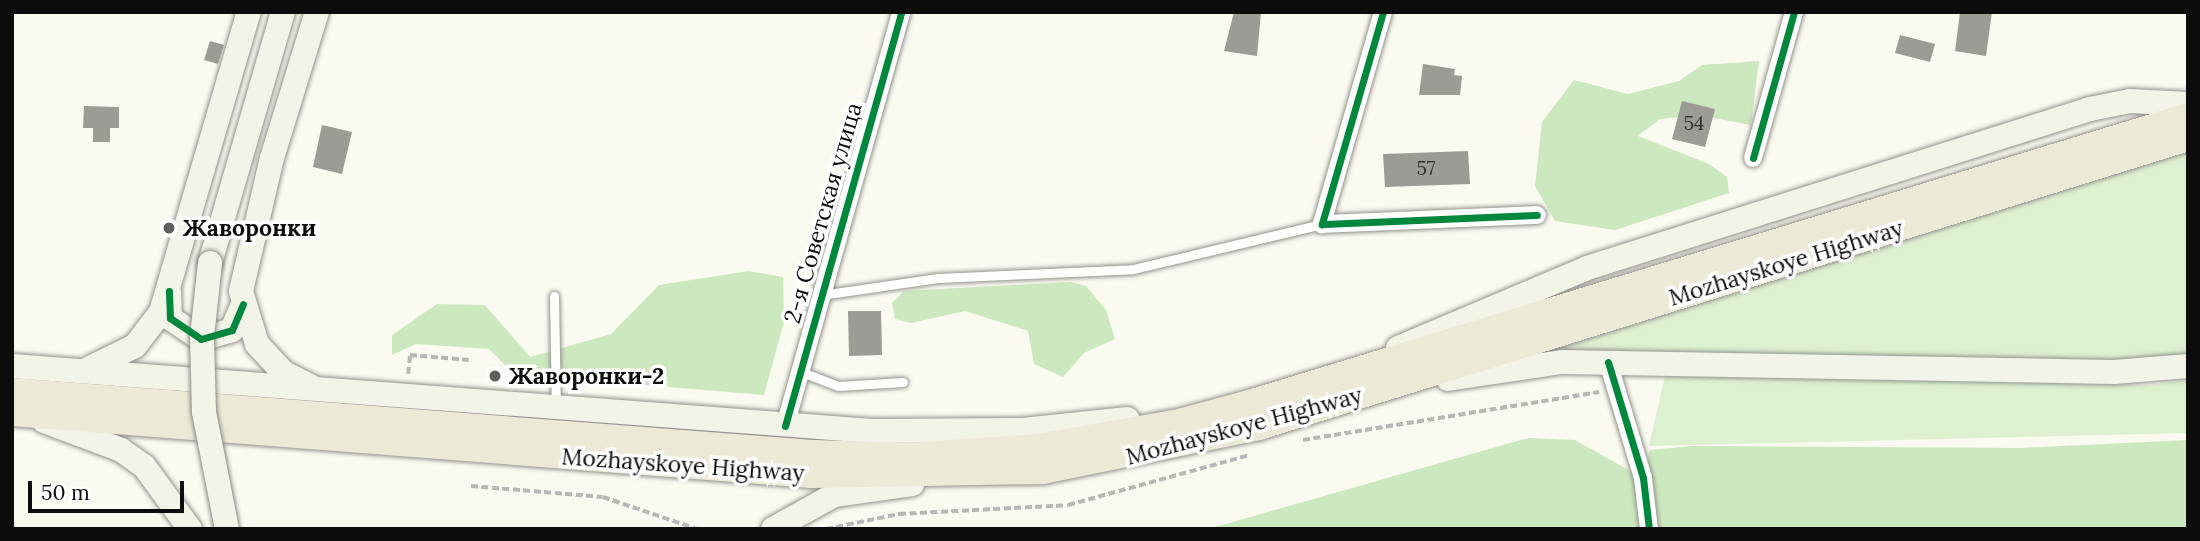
<!DOCTYPE html>
<html>
<head>
<meta charset="utf-8">
<style>
	body { margin:0 }
	#map { position:relative; width:2200px; height:541px; overflow:hidden; background:#fafaf0; font-family:Lora,serif }
	div>[style] { position:absolute }
	[style*='--x'] { left:calc(var(--x)*1px); top:calc(var(--y)*1px); width:calc(var(--w)*1px); rotate:calc(var(--a)*1deg) }
	.green>* { inset:0; background:#ddf1d0 }
	.forest>* { inset:0; background:#cce8be }
	.building>* { inset:0; background:#9c9b96 }
	.path>* { height:3.5px; margin-top:-1.75px; transform-origin:0; background:repeating-linear-gradient(90deg,#b7b7b5 0 7px,transparent 0 10.5px) }
	.roads { filter:drop-shadow(0 0 2px #93938f) drop-shadow(0 0 2px #93938f) }
	.lane>* { height:9px; margin:-4.5px; padding:0 4.5px; transform-origin:4.5px; border-radius:4.5px; background:#fefefd }
	.street>* { height:18px; margin:-9px; padding:0 9px; transform-origin:9px; border-radius:9px; background:#fefefd }
	.secondary>* { height:24px; margin:-12px; padding:0 12px; transform-origin:12px; border-radius:12px; background:#f3f4e8 }
	.primary>* { height:26px; margin:-13px; padding:0 13px; transform-origin:13px; border-radius:13px; background:#ecead7 }
	.bridges { filter:drop-shadow(0 0 2px #8a8a85) drop-shadow(0 0 2px #8a8a85) }
	.secondary-bridge>* { height:24px; margin:-12px; padding:0 12px; transform-origin:12px; border-radius:12px; background:#f3f4e8 }
	.cycleway>* { height:7px; margin:-3.5px; padding:0 3.5px; transform-origin:3.5px; border-radius:3.5px; background:#00873e }
	.dots>* { width:19px; height:19px; translate:-50% -50%; box-sizing:border-box; border:4px solid #fff; border-radius:50% }
	span { translate:-50% -50%; white-space:nowrap; text-align:center; line-height:1.15; -webkit-text-stroke:7px #fff; paint-order:stroke }
	.number-label { font-size:19px; color:#30302e }
	.number-label span { -webkit-text-stroke-width:0 }
	.street-label { font-size:23px; color:#0c0c0c }
	.poi-label { font-size:23px; color:#0c0c0c; font-weight:700 }
	.left { translate:0 -50%; text-align:left }
	.frame { position:absolute; inset:0; border:14px solid #0c0c0c; pointer-events:none }
	.scale { position:absolute; left:28px; top:481px; width:156px; height:32px; box-sizing:border-box; border:4px solid #0c0c0c; border-top:0; padding-left:9px; font-size:21px; line-height:24px; white-space:nowrap; color:#0c0c0c; -webkit-text-stroke:5px #fff; paint-order:stroke }
</style>
</head>
<body>
<div id="map">
	<div class="green">
		<i style="clip-path:polygon(2188px 146px,2188px 353px,2144px 363px,1530px 356px)"></i>
		<i style="clip-path:polygon(1665px 376px,2150px 385px,2188px 380px,2188px 433px,1649px 446px)"></i>
	</div>
	<div class="forest">
		<i style="clip-path:polygon(1759px 61px,1751px 125px,1698px 115px,1660px 119px,1638px 136px,1709px 164px,1727px 177px,1729px 193px,1615px 230px,1555px 221px,1535px 186px,1542px 122px,1574px 80px,1628px 94px,1679px 81px,1702px 65px)"></i>
		<i style="clip-path:polygon(749px 271px,783px 277px,784px 322px,764px 395px,514px 374px,489px 349px,416px 344px,392px 355px,392px 335px,437px 304px,485px 305px,530px 357px,611px 334px,659px 285px)"></i>
		<i style="clip-path:polygon(1071px 282px,1086px 286px,1106px 310px,1115px 339px,1084px 353px,1063px 377px,1034px 364px,1028px 331px,965px 311px,911px 323px,895px 319px,892px 303px,904px 291px)"></i>
		<i style="clip-path:polygon(1528px 438px,1575px 440px,1643px 478px,1650px 450px,1692px 446px,2019px 448px,2188px 440px,2188px 529px,1208px 529px)"></i>
	</div>
	<div class="building">
		<i style="clip-path:polygon(1234px 12px,1261px 12px,1257px 56px,1224px 51px)"></i>
		<i style="clip-path:polygon(1960px 12px,1992px 12px,1986px 56px,1955px 51px)"></i>
		<i style="clip-path:polygon(1900px 35px,1935px 44px,1930px 62px,1895px 53px)"></i>
		<i style="clip-path:polygon(210px 41px,224px 45px,218px 64px,204px 60px)"></i>
		<i style="clip-path:polygon(1423px 64px,1455px 69px,1454px 75px,1462px 76px,1460px 95px,1419px 95px)"></i>
		<i style="clip-path:polygon(1682px 101px,1715px 109px,1705px 147px,1672px 139px)"></i>
		<i style="clip-path:polygon(84px 106px,119px 107px,119px 128px,110px 128px,110px 142px,93px 142px,93px 128px,83px 128px)"></i>
		<i style="clip-path:polygon(322px 125px,352px 132px,342px 174px,313px 167px)"></i>
		<i style="clip-path:polygon(1468px 151px,1470px 184px,1385px 187px,1383px 154px)"></i>
		<i style="clip-path:polygon(848px 311px,881px 311px,882px 355px,849px 356px)"></i>
	</div>
	<div class="path">
		<i style="--x:408;--y:374;--w:19;--a:-84"></i>
		<i style="--x:410;--y:355;--w:59;--a:4.8"></i>
		<i style="--x:1303;--y:440;--w:300;--a:-9.2"></i>
		<i style="--x:471;--y:486;--w:132;--a:4.8"></i>
		<i style="--x:603;--y:497;--w:99;--a:18.8"></i>
		<i style="--x:826;--y:529;--w:75;--a:-11.6"></i>
		<i style="--x:899;--y:514;--w:169;--a:-3"></i>
		<i style="--x:1068;--y:505;--w:188;--a:-15.4"></i>
	</div>
	<div class="roads">
		<div class="lane">
			<i style="--x:821;--y:295;--w:118;--a:-8.3"></i>
			<i style="--x:938;--y:278;--w:195;--a:-2.6"></i>
			<i style="--x:1133;--y:269;--w:194;--a:-13.4"></i>
			<i style="--x:554;--y:296;--w:110;--a:89"></i>
			<i style="--x:799;--y:371;--w:42;--a:21"></i>
			<i style="--x:838;--y:386;--w:65;--a:-3.5"></i>
		</div>
		<div class="street">
			<i style="--x:1383;--y:12;--w:221;--a:106.1"></i>
			<i style="--x:1322;--y:224;--w:215;--a:-2.4"></i>
			<i style="--x:1753;--y:158;--w:152;--a:-74.3"></i>
			<i style="--x:1608;--y:362;--w:121;--a:73.2"></i>
			<i style="--x:1643;--y:478;--w:51;--a:83.3"></i>
			<i style="--x:785;--y:426;--w:430;--a:-74.3"></i>
		</div>
		<div class="secondary">
			<i style="--x:210;--y:263;--w:261;--a:-73.8"></i>
			<i style="--x:169;--y:292;--w:26;--a:88"></i>
			<i style="--x:170;--y:318;--w:37;--a:34"></i>
			<i style="--x:201;--y:339;--w:32;--a:-16"></i>
			<i style="--x:232;--y:330;--w:28;--a:-67"></i>
			<i style="--x:1398;--y:348;--w:205;--a:-22.9"></i>
			<i style="--x:1587;--y:268;--w:528;--a:-17.54"></i>
			<i style="--x:2090;--y:109;--w:41;--a:-11.3"></i>
			<i style="--x:2130;--y:101;--w:58;--a:3"></i>
			<i style="--x:12;--y:366;--w:862;--a:4.32"></i>
			<i style="--x:872;--y:431;--w:151;--a:-0.4"></i>
			<i style="--x:1023;--y:430;--w:105;--a:-6"></i>
			<i style="--x:88;--y:369;--w:52;--a:-26.1"></i>
			<i style="--x:135;--y:346;--w:43;--a:-52.6"></i>
			<i style="--x:161;--y:312;--w:313;--a:-73.7"></i>
			<i style="--x:1448;--y:379;--w:115;--a:-8.5"></i>
			<i style="--x:1562;--y:362;--w:552;--a:1.04"></i>
			<i style="--x:2114;--y:372;--w:74;--a:-4.6"></i>
			<i style="--x:310;--y:386;--w:30;--a:-153"></i>
			<i style="--x:283;--y:372;--w:38;--a:-133"></i>
			<i style="--x:257;--y:344;--w:55;--a:-106.8"></i>
			<i style="--x:241;--y:291;--w:137;--a:-76.9"></i>
			<i style="--x:272;--y:158;--w:153;--a:-72.9"></i>
			<i style="--x:44;--y:421;--w:82;--a:20.6"></i>
			<i style="--x:121;--y:450;--w:28;--a:35"></i>
			<i style="--x:144;--y:466;--w:78;--a:53.9"></i>
			<i style="--x:773;--y:529;--w:70;--a:-29.1"></i>
			<i style="--x:834;--y:495;--w:79;--a:-8"></i>
		</div>
		<div class="primary">
			<i style="--x:12;--y:391;--w:803;--a:4.43"></i>
			<i style="--x:813;--y:453;--w:94;--a:1.8"></i>
			<i style="--x:907;--y:456;--w:130;--a:-4"></i>
			<i style="--x:1037;--y:447;--w:140;--a:-9.9"></i>
			<i style="--x:1175;--y:423;--w:84;--a:-15.2"></i>
			<i style="--x:1256;--y:401;--w:975;--a:-17"></i>
			<i style="--x:12;--y:413;--w:802;--a:4.43"></i>
			<i style="--x:812;--y:475;--w:231;--a:-1"></i>
			<i style="--x:1043;--y:471;--w:220;--a:-11.5"></i>
			<i style="--x:1259;--y:427;--w:973;--a:-17.28"></i>
		</div>
	</div>
	<div class="bridges">
		<div class="secondary-bridge">
			<i style="--x:210;--y:263;--w:74;--a:96.2"></i>
			<i style="--x:202;--y:337;--w:75;--a:88.5"></i>
			<i style="--x:204;--y:412;--w:119;--a:78.9"></i>
		</div>
	</div>
	<div class="cycleway">
		<i style="--x:1383;--y:12;--w:221;--a:106.1"></i>
		<i style="--x:1322;--y:224;--w:215;--a:-2.4"></i>
		<i style="--x:1753;--y:158;--w:152;--a:-74.3"></i>
		<i style="--x:169;--y:291;--w:27;--a:88"></i>
		<i style="--x:170;--y:318;--w:37;--a:34"></i>
		<i style="--x:201;--y:339;--w:32;--a:-16"></i>
		<i style="--x:232;--y:330;--w:28;--a:-67"></i>
		<i style="--x:1608;--y:362;--w:121;--a:73.2"></i>
		<i style="--x:1643;--y:478;--w:51;--a:83.3"></i>
		<i style="--x:785;--y:426;--w:430;--a:-74.3"></i>
	</div>
	<div class="dots">
		<i style="left:169px;top:228px;background:#5f5f5c"></i>
		<i style="left:495px;top:376px;background:#5f5f5c"></i>
	</div>
	<div class="number-label">
		<span style="left:1694px;top:124px">54</span>
		<span style="left:1426px;top:169px">57</span>
	</div>
	<div class="street-label">
		<span style="left:823px;top:213px;rotate:-74deg">2-я Советская улица</span>
		<span style="left:1786px;top:263px;rotate:-17deg">Mozhayskoye Highway</span>
		<span style="left:1244px;top:426px;rotate:-15deg">Mozhayskoye Highway</span>
		<span style="left:683px;top:465px;rotate:4deg">Mozhayskoye Highway</span>
	</div>
	<div class="poi-label">
		<span class="left" style="left:183px;top:228px">Жаворонки</span>
		<span class="left" style="left:509px;top:376px">Жаворонки-2</span>
	</div>
	<div class="frame"></div>
	<div class="scale">50 m</div>
</div>
</body>
</html>
